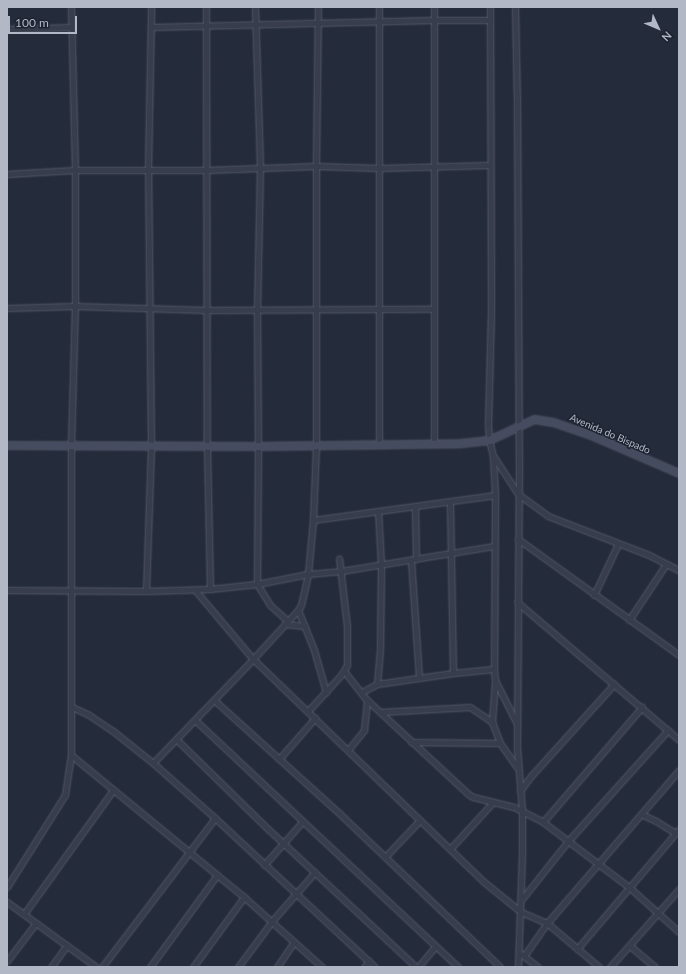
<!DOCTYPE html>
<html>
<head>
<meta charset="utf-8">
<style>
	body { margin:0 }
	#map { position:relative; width:686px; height:974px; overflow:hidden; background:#242b3b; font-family:Lato,sans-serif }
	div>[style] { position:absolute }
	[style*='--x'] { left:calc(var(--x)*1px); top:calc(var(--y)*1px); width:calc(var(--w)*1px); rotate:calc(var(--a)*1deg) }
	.roads { filter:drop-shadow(0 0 1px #525867) drop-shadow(0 0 1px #525867) }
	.minor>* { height:5px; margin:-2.5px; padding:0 2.5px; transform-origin:2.5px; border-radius:2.5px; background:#373d4c }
	.secondary>* { height:7px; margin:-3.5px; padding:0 3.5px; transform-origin:3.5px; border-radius:3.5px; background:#454c5f }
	span { translate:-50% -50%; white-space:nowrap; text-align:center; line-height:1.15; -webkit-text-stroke:3px #1c2331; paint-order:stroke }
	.street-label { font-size:10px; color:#b3b8c7 }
	.frame { position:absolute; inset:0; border:8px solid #b3b8c7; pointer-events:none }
	.north { position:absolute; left:638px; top:8px; width:40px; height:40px; -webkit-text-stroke:3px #1c2331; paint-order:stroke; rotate:134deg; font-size:11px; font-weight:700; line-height:16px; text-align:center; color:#b3b8c7 }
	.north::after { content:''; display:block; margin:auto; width:14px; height:18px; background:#b3b8c7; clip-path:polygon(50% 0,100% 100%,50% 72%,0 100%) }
	.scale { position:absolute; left:8px; top:16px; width:69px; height:18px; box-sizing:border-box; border:2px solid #b3b8c7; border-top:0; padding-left:5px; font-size:12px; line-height:14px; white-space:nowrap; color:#b3b8c7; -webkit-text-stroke:3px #1c2331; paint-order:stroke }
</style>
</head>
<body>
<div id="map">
	<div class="roads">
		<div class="minor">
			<i style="--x:206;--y:7;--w:439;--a:89.9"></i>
			<i style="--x:207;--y:446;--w:143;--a:88.8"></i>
			<i style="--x:255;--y:7;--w:161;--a:88.2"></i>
			<i style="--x:260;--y:168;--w:142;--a:91.2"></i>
			<i style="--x:257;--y:310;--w:136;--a:89.6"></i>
			<i style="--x:258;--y:446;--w:138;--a:90.4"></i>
			<i style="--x:257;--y:584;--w:25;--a:58"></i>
			<i style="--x:270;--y:605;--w:24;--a:42"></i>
			<i style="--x:379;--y:7;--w:438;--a:90"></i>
			<i style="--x:490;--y:7;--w:304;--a:89.8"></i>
			<i style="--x:491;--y:311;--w:113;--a:91.5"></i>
			<i style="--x:488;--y:424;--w:16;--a:86"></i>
			<i style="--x:489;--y:440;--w:16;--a:76"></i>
			<i style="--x:493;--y:456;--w:39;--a:87"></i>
			<i style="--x:495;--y:495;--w:174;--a:90.3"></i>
			<i style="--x:494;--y:669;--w:11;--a:85"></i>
			<i style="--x:495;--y:680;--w:49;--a:63.4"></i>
			<i style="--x:515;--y:7;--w:92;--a:88.8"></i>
			<i style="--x:517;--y:99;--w:364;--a:89.7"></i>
			<i style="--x:519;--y:463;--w:285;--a:90.4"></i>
			<i style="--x:517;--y:748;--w:62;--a:85.4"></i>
			<i style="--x:522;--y:810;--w:43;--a:90"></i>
			<i style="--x:522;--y:853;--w:114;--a:92"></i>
			<i style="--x:151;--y:27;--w:283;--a:-1.4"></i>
			<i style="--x:434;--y:20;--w:56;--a:0"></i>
			<i style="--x:7;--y:29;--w:64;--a:-1.8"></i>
			<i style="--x:7;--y:174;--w:68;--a:-3.4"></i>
			<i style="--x:75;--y:170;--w:131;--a:0"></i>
			<i style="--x:206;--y:170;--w:110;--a:-2.1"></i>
			<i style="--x:316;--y:166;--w:64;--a:1.8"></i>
			<i style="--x:380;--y:168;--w:109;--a:-1.6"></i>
			<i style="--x:7;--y:308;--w:68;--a:-1.7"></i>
			<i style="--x:75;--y:306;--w:132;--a:1.7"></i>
			<i style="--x:207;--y:310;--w:227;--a:-0.3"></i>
			<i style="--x:434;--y:444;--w:437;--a:-90"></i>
			<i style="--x:494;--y:457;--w:44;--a:57"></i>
			<i style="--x:518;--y:494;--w:37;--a:36"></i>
			<i style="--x:548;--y:516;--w:108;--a:21.1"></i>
			<i style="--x:649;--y:555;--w:34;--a:27"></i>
			<i style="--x:450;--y:503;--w:170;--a:89"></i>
			<i style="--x:415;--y:507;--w:52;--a:88.9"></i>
			<i style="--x:313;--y:520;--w:184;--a:-7.8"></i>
			<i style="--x:518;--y:539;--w:198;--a:35.8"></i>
			<i style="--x:411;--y:560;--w:118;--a:86.1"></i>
			<i style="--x:7;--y:590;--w:139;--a:0.4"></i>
			<i style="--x:146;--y:591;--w:64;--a:-1.8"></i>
			<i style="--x:210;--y:589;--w:47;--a:-6.1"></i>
			<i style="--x:257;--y:584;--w:52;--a:-11.1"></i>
			<i style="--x:308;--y:574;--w:33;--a:-5"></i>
			<i style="--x:341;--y:571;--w:154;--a:-9.3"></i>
			<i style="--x:195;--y:590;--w:90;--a:50"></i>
			<i style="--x:253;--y:659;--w:67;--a:-47.4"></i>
			<i style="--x:298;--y:610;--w:6;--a:-59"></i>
			<i style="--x:301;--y:605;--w:32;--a:-77"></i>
			<i style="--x:308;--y:574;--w:54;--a:-84.7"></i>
			<i style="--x:313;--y:520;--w:75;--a:-87.7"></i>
			<i style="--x:316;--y:445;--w:279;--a:-90"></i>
			<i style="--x:316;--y:166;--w:159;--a:-89.3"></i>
			<i style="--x:146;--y:591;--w:145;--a:-88"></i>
			<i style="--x:151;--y:446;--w:276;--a:-90.6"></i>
			<i style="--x:148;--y:170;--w:163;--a:-88.9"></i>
			<i style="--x:594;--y:595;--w:56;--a:-64.8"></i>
			<i style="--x:517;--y:602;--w:213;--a:40.4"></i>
			<i style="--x:298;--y:610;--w:43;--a:68.2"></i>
			<i style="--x:314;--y:650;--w:44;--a:74.1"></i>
			<i style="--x:629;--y:620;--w:67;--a:-56.5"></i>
			<i style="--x:285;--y:624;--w:20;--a:6"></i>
			<i style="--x:344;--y:671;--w:37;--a:52"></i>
			<i style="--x:367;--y:700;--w:138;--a:42.9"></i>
			<i style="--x:468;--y:794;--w:6;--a:31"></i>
			<i style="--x:473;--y:797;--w:42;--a:13.7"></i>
			<i style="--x:514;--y:807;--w:33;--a:27"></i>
			<i style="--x:543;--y:822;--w:108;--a:37.1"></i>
			<i style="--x:629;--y:887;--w:67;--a:42"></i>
			<i style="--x:377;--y:684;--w:35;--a:-85"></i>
			<i style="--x:380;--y:649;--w:85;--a:-89.3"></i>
			<i style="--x:381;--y:564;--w:53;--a:-93.2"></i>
			<i style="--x:362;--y:692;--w:17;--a:-28"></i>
			<i style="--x:377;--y:684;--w:77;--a:-8.2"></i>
			<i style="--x:453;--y:673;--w:41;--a:-5.6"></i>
			<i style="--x:214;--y:700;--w:169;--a:42.1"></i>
			<i style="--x:339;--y:813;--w:223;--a:43.7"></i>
			<i style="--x:72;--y:707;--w:19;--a:25"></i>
			<i style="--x:89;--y:715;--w:29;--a:34"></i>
			<i style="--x:113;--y:731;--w:51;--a:38.7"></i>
			<i style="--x:308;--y:711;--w:49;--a:-47.5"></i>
			<i style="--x:341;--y:675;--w:12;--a:-59"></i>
			<i style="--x:347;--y:665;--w:39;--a:-90"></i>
			<i style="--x:347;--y:626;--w:68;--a:-96.7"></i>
			<i style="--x:380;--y:712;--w:90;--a:-3.2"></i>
			<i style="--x:470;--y:707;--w:27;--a:34"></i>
			<i style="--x:492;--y:722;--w:22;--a:69"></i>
			<i style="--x:500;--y:743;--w:29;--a:55"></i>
			<i style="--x:195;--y:720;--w:361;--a:43.2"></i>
			<i style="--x:492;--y:722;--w:41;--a:-85.8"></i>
			<i style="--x:176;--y:739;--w:129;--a:44.4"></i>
			<i style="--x:268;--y:829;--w:202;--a:43"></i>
			<i style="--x:411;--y:742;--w:89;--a:0.6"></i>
			<i style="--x:348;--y:750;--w:26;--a:-51"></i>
			<i style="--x:364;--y:730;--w:30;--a:-84"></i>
			<i style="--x:71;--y:755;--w:224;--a:39.4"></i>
			<i style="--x:244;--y:897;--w:105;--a:41.9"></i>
			<i style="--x:279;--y:759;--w:55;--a:-48.7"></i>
			<i style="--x:520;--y:791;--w:19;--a:-54"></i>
			<i style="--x:531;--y:776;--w:124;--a:-47.9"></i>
			<i style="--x:641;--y:814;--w:17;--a:25"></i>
			<i style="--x:656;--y:821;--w:22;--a:32"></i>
			<i style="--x:215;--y:818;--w:219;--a:43"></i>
			<i style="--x:543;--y:822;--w:152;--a:-49.3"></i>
			<i style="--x:450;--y:849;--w:64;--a:-47.5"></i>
			<i style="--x:385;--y:857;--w:51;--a:-46.6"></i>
			<i style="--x:264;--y:865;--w:57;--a:-48.5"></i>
			<i style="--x:7;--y:887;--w:109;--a:-57.8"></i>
			<i style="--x:65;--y:795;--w:40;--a:-81.5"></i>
			<i style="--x:71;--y:755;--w:309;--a:-90"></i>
			<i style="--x:71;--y:446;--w:140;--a:-88.4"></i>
			<i style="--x:75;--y:306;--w:136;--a:-90"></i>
			<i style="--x:75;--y:170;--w:163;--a:-91.4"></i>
			<i style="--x:522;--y:899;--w:75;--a:-51.5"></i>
			<i style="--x:569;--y:840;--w:148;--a:-48"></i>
			<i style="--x:7;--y:902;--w:110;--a:36.1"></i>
			<i style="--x:24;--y:914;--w:153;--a:-54.3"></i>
			<i style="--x:630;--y:946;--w:33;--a:40"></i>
			<i style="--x:577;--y:949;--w:157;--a:-49.6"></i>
			<i style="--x:521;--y:954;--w:21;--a:37"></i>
			<i style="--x:524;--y:956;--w:40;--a:-55.1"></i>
			<i style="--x:547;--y:923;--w:202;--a:-49.2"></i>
			<i style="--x:7;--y:961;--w:48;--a:-52.7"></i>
			<i style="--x:51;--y:967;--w:27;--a:-54"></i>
			<i style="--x:102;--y:967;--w:187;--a:-52.8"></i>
			<i style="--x:215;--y:818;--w:83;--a:-138.4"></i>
			<i style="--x:153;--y:763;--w:144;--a:-46.1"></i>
			<i style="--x:253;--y:659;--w:321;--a:44"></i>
			<i style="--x:484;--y:882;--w:48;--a:39"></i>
			<i style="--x:521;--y:912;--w:28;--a:23"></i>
			<i style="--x:547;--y:923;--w:68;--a:40.2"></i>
			<i style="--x:150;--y:967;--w:114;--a:-53.9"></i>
			<i style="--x:193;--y:967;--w:87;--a:-53.9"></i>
			<i style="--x:238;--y:967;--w:57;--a:-53.5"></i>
			<i style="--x:272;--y:921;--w:65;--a:-48.7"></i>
			<i style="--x:277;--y:967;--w:30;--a:-56"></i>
			<i style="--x:364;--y:967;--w:8;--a:-50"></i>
			<i style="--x:418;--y:967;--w:26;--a:-50"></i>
			<i style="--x:610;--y:967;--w:104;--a:-48.5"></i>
		</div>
		<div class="secondary">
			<i style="--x:7;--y:445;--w:251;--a:0.2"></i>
			<i style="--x:258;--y:446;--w:203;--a:-0.8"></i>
			<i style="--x:461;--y:443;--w:28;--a:-6"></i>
			<i style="--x:489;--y:440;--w:50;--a:-25"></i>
			<i style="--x:534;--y:419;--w:19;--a:9"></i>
			<i style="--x:553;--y:422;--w:40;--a:18.9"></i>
			<i style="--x:591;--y:435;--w:96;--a:23.4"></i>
		</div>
	</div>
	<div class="street-label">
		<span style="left:610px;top:434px;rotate:23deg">Avenida do Bispado</span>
	</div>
	<div class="frame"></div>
	<div class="north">N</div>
	<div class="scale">100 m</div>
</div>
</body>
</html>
